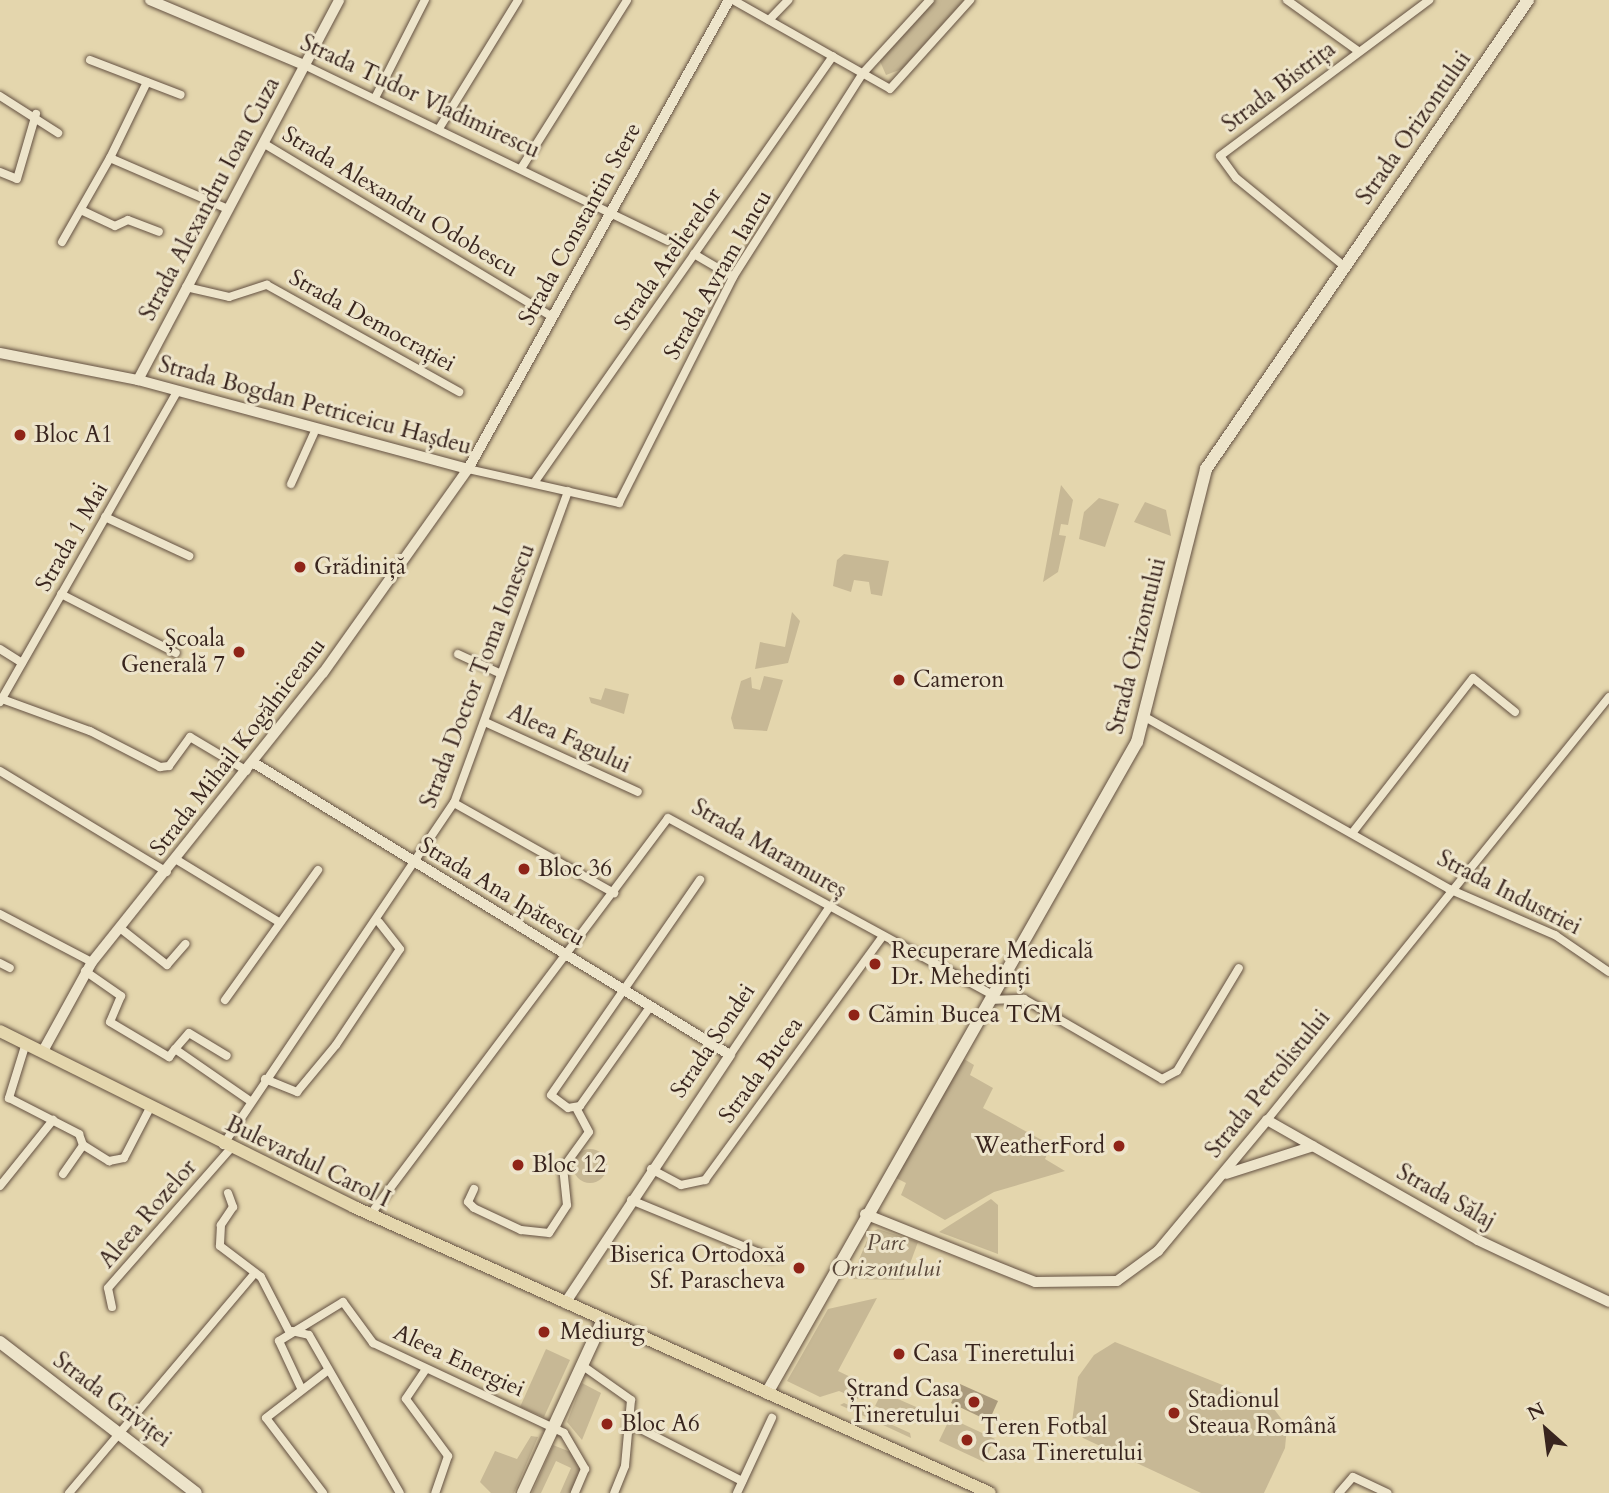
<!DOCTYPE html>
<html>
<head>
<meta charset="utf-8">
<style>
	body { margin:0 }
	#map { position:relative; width:1609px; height:1493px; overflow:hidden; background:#e4d6ad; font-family:Cardo,serif }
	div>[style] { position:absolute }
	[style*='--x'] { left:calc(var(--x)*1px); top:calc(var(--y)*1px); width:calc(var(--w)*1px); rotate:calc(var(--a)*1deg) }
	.green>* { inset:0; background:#c7b895 }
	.round { border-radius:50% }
	.water>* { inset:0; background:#aa9a7c }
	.roads { filter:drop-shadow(0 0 2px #645142) drop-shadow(0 0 2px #645142) }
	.minor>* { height:8px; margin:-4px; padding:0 4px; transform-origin:4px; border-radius:4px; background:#ede4ca }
	.tertiary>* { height:10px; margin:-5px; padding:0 5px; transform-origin:5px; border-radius:5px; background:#ede4ca }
	.secondary>* { height:12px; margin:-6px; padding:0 6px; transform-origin:6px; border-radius:6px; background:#ede4ca }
	.primary>* { height:12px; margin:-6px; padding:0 6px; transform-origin:6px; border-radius:6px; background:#e4d6ad }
	.dots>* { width:19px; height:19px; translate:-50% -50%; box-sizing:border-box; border:4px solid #ede4ca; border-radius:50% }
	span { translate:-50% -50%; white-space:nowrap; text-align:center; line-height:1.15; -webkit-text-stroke:6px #ede4ca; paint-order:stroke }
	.street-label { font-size:23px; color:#39251e }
	.poi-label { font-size:23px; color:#39251e }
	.left { translate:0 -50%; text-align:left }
	.right { translate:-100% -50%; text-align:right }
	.park-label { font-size:23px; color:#5c4a3c; font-style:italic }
	.north { position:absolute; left:1511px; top:1395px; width:70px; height:70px; -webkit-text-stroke:5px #ede4ca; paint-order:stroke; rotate:332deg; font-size:19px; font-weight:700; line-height:28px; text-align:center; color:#39251e }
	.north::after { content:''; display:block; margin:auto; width:24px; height:32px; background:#39251e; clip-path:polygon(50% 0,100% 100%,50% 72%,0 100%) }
</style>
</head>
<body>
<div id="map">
	<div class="green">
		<i style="clip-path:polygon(934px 0,964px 0,902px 69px,886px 75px,879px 59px)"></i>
		<i style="clip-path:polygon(1061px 485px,1073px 500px,1068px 525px,1061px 524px,1059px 535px,1066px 536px,1058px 572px,1043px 582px)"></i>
		<i style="clip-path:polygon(1099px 498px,1119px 504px,1105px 547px,1079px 539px,1084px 512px)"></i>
		<i style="clip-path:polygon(1145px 502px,1166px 510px,1171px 536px,1134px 522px)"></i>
		<i style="clip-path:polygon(844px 554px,889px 561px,882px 596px,871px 594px,869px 582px,854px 580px,851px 592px,833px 586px,837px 560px)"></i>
		<i style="clip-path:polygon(792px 612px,800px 621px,788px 663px,755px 669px,760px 642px,785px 647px)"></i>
		<i style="clip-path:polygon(764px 676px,783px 680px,767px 731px,734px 729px,731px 718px,741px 681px,751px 677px,752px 688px,760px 690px)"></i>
		<i style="clip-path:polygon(605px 688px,629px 694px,624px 714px,591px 703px,589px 697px,601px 700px)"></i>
		<i style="clip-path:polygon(964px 1059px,974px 1065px,970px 1075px,993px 1088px,983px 1108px,1051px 1145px,1045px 1159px,1065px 1171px,994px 1192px,945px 1220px,901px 1195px,906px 1183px,896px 1178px)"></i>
		<i class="round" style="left:573px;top:1149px;width:34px;height:34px"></i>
		<i style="clip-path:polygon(991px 1199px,998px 1205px,998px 1254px,939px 1232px)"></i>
		<i style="clip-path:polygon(878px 1229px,918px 1242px,904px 1280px,851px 1279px,870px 1233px)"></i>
		<i style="clip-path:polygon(877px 1298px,838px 1371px,865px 1384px,858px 1399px,839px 1391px,820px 1397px,787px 1381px,828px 1309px)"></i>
		<i style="clip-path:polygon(1115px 1342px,1270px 1404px,1287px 1426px,1285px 1448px,1264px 1493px,1201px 1493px,1083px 1438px,1072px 1422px,1078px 1377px,1094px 1355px)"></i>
		<i style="clip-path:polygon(546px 1349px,570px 1360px,544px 1417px,520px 1407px)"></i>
		<i style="clip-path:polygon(582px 1383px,601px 1393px,582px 1440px,567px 1422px)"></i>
		<i style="clip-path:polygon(882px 1392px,923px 1410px,917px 1424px,875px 1406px)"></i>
		<i style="clip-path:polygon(844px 1403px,910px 1433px,911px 1438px,840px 1405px)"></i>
		<i style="clip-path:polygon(950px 1418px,995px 1439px,984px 1462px,939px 1441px)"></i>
		<i style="clip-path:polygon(531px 1436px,538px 1437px,514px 1493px,491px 1493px,480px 1482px,495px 1451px,517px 1459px)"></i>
		<i style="clip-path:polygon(553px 1445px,578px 1455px,583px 1465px,571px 1493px,560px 1493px,571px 1468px,556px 1461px,541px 1493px,532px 1493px)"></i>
	</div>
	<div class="water">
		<i style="clip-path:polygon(960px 1384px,998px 1401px,989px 1421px,951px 1403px)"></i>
	</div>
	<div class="roads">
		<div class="minor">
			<i style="--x:733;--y:0;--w:180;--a:29.5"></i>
			<i style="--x:890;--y:89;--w:120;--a:-48"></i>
			<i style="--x:1287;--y:0;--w:87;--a:35.7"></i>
			<i style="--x:769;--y:20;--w:28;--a:-46"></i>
			<i style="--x:90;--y:60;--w:97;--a:21"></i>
			<i style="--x:304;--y:65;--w:404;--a:25.8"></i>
			<i style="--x:147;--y:82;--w:85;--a:116"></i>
			<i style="--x:110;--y:158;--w:129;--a:23.4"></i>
			<i style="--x:0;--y:96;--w:69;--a:32.5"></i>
			<i style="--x:376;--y:96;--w:108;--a:-63"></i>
			<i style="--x:440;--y:127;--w:149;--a:-58.4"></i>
			<i style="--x:263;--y:143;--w:338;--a:31"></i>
			<i style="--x:522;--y:167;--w:197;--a:-57.8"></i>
			<i style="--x:0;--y:172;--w:18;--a:22"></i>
			<i style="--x:17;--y:179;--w:68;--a:-73.7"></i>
			<i style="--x:83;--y:211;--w:35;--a:25"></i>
			<i style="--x:115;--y:226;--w:14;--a:-25"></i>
			<i style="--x:128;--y:220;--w:33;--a:21"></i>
			<i style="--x:62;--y:242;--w:97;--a:-60.3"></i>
			<i style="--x:694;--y:254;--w:45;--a:30.5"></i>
			<i style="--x:1344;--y:266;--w:139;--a:-140.8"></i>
			<i style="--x:1236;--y:178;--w:27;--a:-126"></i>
			<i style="--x:1220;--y:156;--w:261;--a:-36.7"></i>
			<i style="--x:186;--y:287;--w:44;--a:13.1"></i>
			<i style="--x:229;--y:297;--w:40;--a:-18"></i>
			<i style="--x:267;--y:285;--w:220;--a:29.1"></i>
			<i style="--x:468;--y:469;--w:155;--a:12.7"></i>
			<i style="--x:619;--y:503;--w:253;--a:-63.2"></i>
			<i style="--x:733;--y:277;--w:242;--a:-57.5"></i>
			<i style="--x:863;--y:73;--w:99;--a:-47.5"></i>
			<i style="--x:534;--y:483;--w:521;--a:-55"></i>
			<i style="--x:291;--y:484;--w:56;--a:-65.7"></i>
			<i style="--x:105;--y:517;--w:93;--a:24.9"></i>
			<i style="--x:61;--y:594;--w:129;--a:27.2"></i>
			<i style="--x:0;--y:649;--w:26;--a:32"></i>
			<i style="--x:458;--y:654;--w:47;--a:24.9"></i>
			<i style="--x:2;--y:699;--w:94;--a:20"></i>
			<i style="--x:90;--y:731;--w:79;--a:27.2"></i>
			<i style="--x:160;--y:767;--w:9;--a:-6"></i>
			<i style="--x:169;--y:766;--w:36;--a:-54"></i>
			<i style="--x:190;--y:737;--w:66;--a:30.8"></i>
			<i style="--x:0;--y:702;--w:357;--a:-60.3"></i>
			<i style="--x:1145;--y:717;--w:349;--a:29.5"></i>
			<i style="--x:1449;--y:889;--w:116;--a:23.5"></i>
			<i style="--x:1555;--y:935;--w:65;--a:34.4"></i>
			<i style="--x:485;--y:722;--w:168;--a:24.6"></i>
			<i style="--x:0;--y:771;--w:195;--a:31.2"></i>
			<i style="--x:454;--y:803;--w:184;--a:29.4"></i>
			<i style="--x:1353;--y:832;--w:195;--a:-52.1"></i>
			<i style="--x:1473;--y:678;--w:54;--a:39"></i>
			<i style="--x:177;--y:860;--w:119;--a:31.3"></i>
			<i style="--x:0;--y:914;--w:104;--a:27.6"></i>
			<i style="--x:120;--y:928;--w:60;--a:38.2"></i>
			<i style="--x:167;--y:965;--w:28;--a:-49"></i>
			<i style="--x:0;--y:963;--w:11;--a:27"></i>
			<i style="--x:85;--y:971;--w:44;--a:34.8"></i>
			<i style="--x:121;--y:996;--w:28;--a:113"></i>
			<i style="--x:110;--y:1022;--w:69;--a:30.7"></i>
			<i style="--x:169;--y:1057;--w:10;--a:-53"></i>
			<i style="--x:175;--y:1049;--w:91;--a:34.7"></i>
			<i style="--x:225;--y:1000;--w:160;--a:-54.4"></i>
			<i style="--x:989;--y:1000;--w:35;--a:-2"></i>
			<i style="--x:1024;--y:999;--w:160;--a:30.1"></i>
			<i style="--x:1162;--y:1079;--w:17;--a:-28"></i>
			<i style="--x:1177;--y:1071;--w:120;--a:-59"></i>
			<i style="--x:650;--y:1007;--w:121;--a:125.3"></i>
			<i style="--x:580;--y:1106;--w:12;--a:171"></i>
			<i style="--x:568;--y:1108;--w:21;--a:-143"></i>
			<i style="--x:551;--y:1095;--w:262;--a:-55.3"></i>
			<i style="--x:26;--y:1043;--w:58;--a:107.2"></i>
			<i style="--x:9;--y:1098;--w:79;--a:27.2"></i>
			<i style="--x:79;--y:1134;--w:12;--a:70"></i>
			<i style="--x:83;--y:1145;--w:31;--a:32"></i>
			<i style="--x:109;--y:1161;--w:15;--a:-11"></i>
			<i style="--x:124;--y:1158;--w:59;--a:-62.6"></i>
			<i style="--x:175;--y:1049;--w:21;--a:-49"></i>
			<i style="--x:189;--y:1033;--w:44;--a:31.2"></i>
			<i style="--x:730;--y:1055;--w:179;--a:-56.1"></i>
			<i style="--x:265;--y:1079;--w:35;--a:22"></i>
			<i style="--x:297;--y:1092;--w:61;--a:-50.3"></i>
			<i style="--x:336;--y:1045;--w:115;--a:-56.3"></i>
			<i style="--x:400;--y:949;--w:34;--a:-128"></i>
			<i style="--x:1267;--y:1120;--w:544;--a:-51.04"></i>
			<i style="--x:223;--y:1145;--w:413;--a:-56"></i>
			<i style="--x:454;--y:803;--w:332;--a:-69.9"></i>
			<i style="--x:651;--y:1169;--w:34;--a:28"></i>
			<i style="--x:681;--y:1185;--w:25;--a:-12"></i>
			<i style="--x:705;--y:1180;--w:302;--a:-53.9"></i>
			<i style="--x:63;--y:1174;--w:35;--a:-55"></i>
			<i style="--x:0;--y:1186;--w:85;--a:-51.2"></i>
			<i style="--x:474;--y:1189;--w:14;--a:115"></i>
			<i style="--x:468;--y:1202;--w:8;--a:45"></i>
			<i style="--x:474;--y:1208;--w:52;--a:25.1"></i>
			<i style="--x:521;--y:1230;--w:28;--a:6"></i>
			<i style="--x:549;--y:1233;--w:33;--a:-57"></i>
			<i style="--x:567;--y:1205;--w:37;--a:-96"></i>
			<i style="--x:563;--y:1168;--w:44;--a:-54.2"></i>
			<i style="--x:589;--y:1132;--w:26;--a:-118"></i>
			<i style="--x:228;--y:1193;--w:15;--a:70"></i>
			<i style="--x:233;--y:1207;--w:22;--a:124"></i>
			<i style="--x:221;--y:1225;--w:21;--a:93"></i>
			<i style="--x:220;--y:1246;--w:51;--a:37.1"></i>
			<i style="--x:261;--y:1277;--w:61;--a:62.6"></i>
			<i style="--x:631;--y:1200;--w:152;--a:22.4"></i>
			<i style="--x:370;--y:1215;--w:496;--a:-53.1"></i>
			<i style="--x:668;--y:818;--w:368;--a:28.6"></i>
			<i style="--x:112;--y:1307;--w:19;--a:-102"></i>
			<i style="--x:108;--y:1288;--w:185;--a:-48.7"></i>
			<i style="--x:292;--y:1331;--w:17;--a:13"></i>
			<i style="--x:309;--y:1335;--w:182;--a:60.1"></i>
			<i style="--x:583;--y:1366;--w:59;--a:35.3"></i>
			<i style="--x:631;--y:1400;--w:66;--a:95.2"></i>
			<i style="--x:625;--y:1466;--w:29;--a:112"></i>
			<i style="--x:426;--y:1369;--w:36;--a:124"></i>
			<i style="--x:406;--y:1399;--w:71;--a:53.6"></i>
			<i style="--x:448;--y:1456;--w:39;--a:109"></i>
			<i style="--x:301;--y:1388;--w:52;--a:-115.1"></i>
			<i style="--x:279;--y:1341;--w:75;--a:-31.4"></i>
			<i style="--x:343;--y:1302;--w:51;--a:53.8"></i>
			<i style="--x:373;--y:1343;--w:211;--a:25.2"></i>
			<i style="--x:564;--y:1433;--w:42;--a:59.7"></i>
			<i style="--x:585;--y:1469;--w:26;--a:113"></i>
			<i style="--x:631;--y:1424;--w:125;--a:27.2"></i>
			<i style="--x:69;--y:1493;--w:288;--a:-49.8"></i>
			<i style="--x:323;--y:1493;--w:94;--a:-127.2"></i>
			<i style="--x:266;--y:1418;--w:77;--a:-37.6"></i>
			<i style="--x:737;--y:1493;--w:83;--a:-65"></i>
			<i style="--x:1339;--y:1493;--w:21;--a:-49"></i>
			<i style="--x:1353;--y:1477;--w:38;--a:25"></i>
		</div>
		<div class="tertiary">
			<i style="--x:150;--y:0;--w:167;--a:22.9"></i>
			<i style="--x:0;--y:353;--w:141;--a:11.1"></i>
			<i style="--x:138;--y:380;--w:342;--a:15.1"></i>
			<i style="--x:138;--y:380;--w:430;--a:-62.1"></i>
			<i style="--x:254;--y:763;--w:558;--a:31.53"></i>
			<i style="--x:730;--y:1055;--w:298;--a:123.6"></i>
			<i style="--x:43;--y:1051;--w:102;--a:-61.2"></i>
			<i style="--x:92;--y:962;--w:370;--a:-51.4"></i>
			<i style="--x:323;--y:673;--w:250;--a:-54.6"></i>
			<i style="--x:468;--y:469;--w:537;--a:-60.9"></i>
			<i style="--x:1226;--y:1174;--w:91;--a:-17.8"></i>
			<i style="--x:865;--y:1214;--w:183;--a:21.8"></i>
			<i style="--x:1035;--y:1282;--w:82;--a:-0.7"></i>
			<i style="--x:1117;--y:1281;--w:51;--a:-36.2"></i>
			<i style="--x:1158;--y:1251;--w:170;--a:-50.2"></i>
			<i style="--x:1267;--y:1120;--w:243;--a:29.6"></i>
			<i style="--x:1478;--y:1240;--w:145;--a:25.3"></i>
		</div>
		<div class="secondary">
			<i style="--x:0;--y:1342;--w:247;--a:37.6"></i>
			<i style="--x:767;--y:1393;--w:749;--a:-60.39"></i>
			<i style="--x:1137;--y:742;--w:282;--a:-75.8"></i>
			<i style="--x:1206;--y:469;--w:569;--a:-55.53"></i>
			<i style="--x:523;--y:1493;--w:191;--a:-65.2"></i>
		</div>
		<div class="primary">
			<i style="--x:0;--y:1031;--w:395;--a:26.4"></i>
			<i style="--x:354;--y:1207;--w:697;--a:24.21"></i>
		</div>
	</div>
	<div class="dots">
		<i style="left:20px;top:435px;background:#8f2418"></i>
		<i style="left:300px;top:567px;background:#8f2418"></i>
		<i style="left:239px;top:652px;background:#8f2418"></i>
		<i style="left:899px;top:680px;background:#8f2418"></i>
		<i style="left:524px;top:869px;background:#8f2418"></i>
		<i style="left:875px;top:964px;background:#8f2418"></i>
		<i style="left:854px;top:1015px;background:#8f2418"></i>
		<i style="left:1119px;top:1146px;background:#8f2418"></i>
		<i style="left:518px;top:1165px;background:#8f2418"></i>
		<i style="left:799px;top:1268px;background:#8f2418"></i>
		<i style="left:544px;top:1332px;background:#8f2418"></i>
		<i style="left:899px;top:1354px;background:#8f2418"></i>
		<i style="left:974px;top:1402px;background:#8f2418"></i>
		<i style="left:1174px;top:1413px;background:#8f2418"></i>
		<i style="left:607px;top:1424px;background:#8f2418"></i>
		<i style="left:967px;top:1440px;background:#8f2418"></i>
	</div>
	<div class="street-label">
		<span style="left:1279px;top:87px;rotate:-37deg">Strada Bistrița</span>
		<span style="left:420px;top:97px;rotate:25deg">Strada Tudor Vladimirescu</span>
		<span style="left:1414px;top:128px;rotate:-55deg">Strada Orizontului</span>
		<span style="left:210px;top:199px;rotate:-62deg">Strada Alexandru Ioan Cuza</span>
		<span style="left:400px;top:202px;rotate:31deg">Strada Alexandru Odobescu</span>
		<span style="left:580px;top:224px;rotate:-61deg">Strada Constantin Stere</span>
		<span style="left:668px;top:259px;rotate:-55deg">Strada Atelierelor</span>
		<span style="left:718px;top:275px;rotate:-60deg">Strada Avram Iancu</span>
		<span style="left:372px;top:321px;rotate:29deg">Strada Democrației</span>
		<span style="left:315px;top:406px;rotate:15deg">Strada Bogdan Petriceicu Hașdeu</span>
		<span style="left:72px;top:537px;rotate:-60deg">Strada 1 Mai</span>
		<span style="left:1137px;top:646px;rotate:-76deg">Strada Orizontului</span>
		<span style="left:478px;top:676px;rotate:-69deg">Strada Doctor Toma Ionescu</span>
		<span style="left:569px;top:739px;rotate:25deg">Aleea Fagului</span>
		<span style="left:238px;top:747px;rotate:-52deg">Strada Mihail Kogălniceanu</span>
		<span style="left:769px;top:849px;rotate:30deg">Strada Maramureș</span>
		<span style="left:502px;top:892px;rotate:31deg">Strada Ana Ipătescu</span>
		<span style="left:1509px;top:893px;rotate:27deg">Strada Industriei</span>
		<span style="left:713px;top:1041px;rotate:-56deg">Strada Sondei</span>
		<span style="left:761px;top:1070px;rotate:-54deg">Strada Bucea</span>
		<span style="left:1268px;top:1084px;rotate:-51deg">Strada Petrolistului</span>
		<span style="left:308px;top:1162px;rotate:26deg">Bulevardul Carol I</span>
		<span style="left:1446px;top:1197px;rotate:29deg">Strada Sălaj</span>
		<span style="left:148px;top:1214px;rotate:-49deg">Aleea Rozelor</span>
		<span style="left:459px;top:1361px;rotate:25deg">Aleea Energiei</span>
		<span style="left:112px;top:1400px;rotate:37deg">Strada Griviței</span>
	</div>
	<div class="poi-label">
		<span class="left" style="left:34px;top:435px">Bloc A1</span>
		<span class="left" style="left:314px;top:567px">Grădiniță</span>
		<span class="right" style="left:225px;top:652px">Școala<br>Generală 7</span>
		<span class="left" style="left:913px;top:680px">Cameron</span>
		<span class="left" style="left:538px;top:869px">Bloc 36</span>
		<span class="left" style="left:891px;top:964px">Recuperare Medicală<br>Dr. Mehedinți</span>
		<span class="left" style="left:868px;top:1015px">Cămin Bucea TCM</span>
		<span class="right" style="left:1105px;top:1146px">WeatherFord</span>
		<span class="left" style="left:532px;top:1165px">Bloc 12</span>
		<span class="right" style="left:785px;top:1268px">Biserica Ortodoxă<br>Sf. Parascheva</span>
		<span class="left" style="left:560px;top:1332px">Mediurg</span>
		<span class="left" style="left:913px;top:1354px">Casa Tineretului</span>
		<span class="right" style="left:960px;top:1402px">Ștrand Casa<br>Tineretului</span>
		<span class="left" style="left:1188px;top:1413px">Stadionul<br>Steaua Română</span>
		<span class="left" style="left:621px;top:1424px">Bloc A6</span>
		<span class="left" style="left:981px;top:1440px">Teren Fotbal<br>Casa Tineretului</span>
	</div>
	<div class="park-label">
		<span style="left:886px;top:1256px">Parc<br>Orizontului</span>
	</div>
	<div class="north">N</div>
</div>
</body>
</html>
